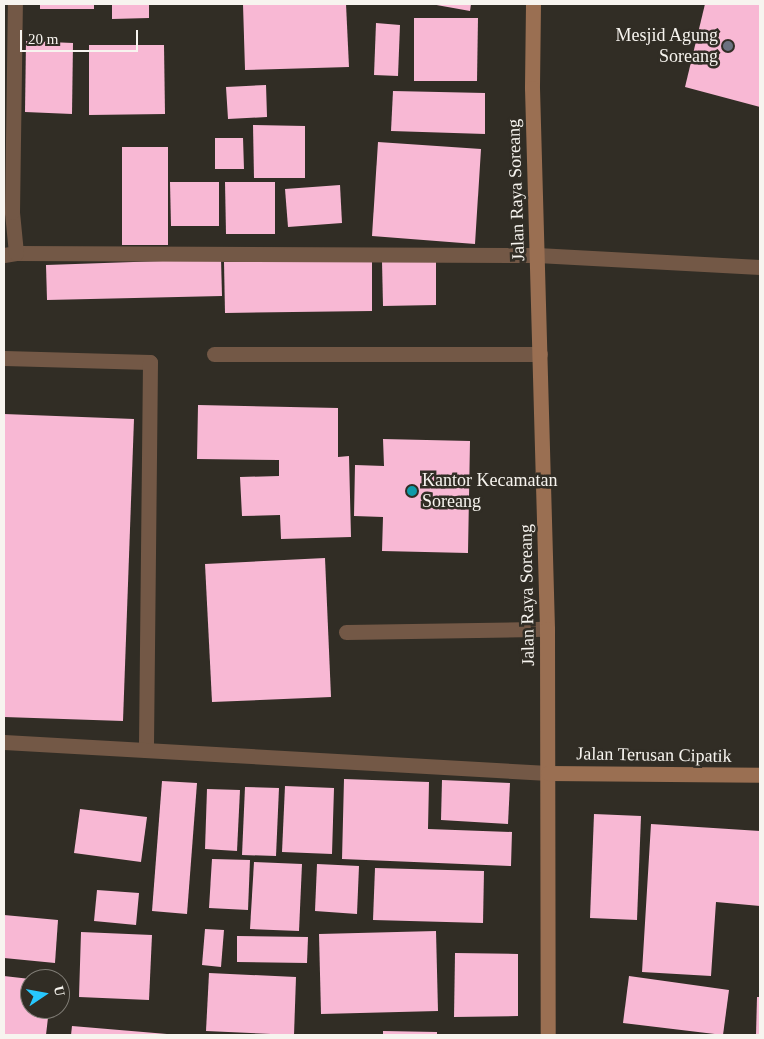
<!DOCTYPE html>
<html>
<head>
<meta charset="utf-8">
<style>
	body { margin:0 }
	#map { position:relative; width:764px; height:1039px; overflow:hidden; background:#312d25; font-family:Georgia,serif }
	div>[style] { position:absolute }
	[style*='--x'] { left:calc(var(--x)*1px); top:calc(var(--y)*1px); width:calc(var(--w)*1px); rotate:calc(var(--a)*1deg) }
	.building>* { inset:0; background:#f8b8d4 }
	.lane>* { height:15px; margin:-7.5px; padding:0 7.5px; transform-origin:7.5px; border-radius:7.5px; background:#735846 }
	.street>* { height:15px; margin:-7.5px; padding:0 7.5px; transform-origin:7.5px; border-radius:7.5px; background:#735846 }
	.secondary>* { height:15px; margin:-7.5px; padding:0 7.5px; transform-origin:7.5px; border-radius:7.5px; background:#9a6f52 }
	.dots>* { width:14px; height:14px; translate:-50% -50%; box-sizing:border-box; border:2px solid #312d25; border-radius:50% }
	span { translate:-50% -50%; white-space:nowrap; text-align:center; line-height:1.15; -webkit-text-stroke:5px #312d25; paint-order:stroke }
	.poi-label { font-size:18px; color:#f7f4ef }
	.right { translate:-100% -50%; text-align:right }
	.left { translate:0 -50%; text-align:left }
	.street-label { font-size:18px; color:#f7f4ef }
	.frame { position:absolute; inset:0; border:5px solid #f7f4ef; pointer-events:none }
	.north { position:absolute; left:20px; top:969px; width:50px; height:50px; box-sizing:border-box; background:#312d25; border:1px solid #807d76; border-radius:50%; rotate:78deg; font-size:14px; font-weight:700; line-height:20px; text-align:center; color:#f7f4ef }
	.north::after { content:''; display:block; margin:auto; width:18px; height:22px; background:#27c8ff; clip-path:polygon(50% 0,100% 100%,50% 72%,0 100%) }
	.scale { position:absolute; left:20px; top:30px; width:118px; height:22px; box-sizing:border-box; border:2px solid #f7f4ef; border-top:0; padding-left:6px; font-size:15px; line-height:18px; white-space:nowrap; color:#f7f4ef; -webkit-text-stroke:4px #312d25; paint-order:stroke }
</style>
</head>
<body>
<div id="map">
	<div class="building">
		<i style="clip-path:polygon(40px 4px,94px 4px,94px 9px,40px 9px)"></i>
		<i style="clip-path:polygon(112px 4px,149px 4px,149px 18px,112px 19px)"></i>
		<i style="clip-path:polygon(243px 4px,346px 4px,349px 67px,245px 70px)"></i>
		<i style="clip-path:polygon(431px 4px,471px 4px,470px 11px)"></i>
		<i style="clip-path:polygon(705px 4px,760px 4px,760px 107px,685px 87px)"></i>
		<i style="clip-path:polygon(414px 18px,478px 18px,477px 81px,414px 81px)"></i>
		<i style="clip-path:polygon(376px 23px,400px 25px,398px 76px,374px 75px)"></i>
		<i style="clip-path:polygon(26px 41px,73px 43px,72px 114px,25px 112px)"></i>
		<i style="clip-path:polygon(89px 45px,164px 45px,165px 114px,89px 115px)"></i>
		<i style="clip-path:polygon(266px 85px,267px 117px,228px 119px,226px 87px)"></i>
		<i style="clip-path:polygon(393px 91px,485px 93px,485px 134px,391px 131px)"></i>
		<i style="clip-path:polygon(253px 125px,305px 126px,305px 178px,254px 178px)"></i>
		<i style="clip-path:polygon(215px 138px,243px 138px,244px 169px,215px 169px)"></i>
		<i style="clip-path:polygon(378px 142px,481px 149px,475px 244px,372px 236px)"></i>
		<i style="clip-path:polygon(122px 147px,168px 147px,168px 245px,122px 245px)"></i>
		<i style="clip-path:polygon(170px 182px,219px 182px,219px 226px,171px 226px)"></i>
		<i style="clip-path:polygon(225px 182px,275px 182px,275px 234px,226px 234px)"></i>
		<i style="clip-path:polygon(340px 185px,342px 223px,288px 227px,285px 189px)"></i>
		<i style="clip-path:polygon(221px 259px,222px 296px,47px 300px,46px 265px)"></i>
		<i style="clip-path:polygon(372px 260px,372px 311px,225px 313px,224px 262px)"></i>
		<i style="clip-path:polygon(382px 261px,436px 261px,436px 305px,383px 306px)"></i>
		<i style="clip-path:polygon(198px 405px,338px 408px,338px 457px,349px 456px,351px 537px,281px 539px,280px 515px,242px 516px,240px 477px,279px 476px,279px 460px,197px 459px)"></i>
		<i style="clip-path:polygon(4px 414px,134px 419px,123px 721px,4px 717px)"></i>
		<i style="clip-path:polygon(383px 439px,470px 441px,468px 553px,382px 551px,383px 517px,354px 516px,355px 465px,384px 466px)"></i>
		<i style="clip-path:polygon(325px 558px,331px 697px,212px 702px,205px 564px)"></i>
		<i style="clip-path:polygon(344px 779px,429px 782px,428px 829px,512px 832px,511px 866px,342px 859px)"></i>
		<i style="clip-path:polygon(442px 780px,510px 783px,508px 824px,441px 820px)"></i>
		<i style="clip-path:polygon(162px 781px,197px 783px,187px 914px,152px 911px)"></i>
		<i style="clip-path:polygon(285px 786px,334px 788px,332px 854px,282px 852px)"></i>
		<i style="clip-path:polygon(245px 787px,279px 788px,276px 856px,242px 855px)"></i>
		<i style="clip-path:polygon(207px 789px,240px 790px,237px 851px,205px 849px)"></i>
		<i style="clip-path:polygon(80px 809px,147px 817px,141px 862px,74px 853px)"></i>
		<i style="clip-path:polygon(594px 814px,641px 816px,637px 920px,590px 918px)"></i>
		<i style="clip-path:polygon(651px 824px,760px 831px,760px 906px,716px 902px,711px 976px,642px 972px)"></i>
		<i style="clip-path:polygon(212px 859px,250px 860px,248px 910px,209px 908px)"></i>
		<i style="clip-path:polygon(254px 862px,302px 864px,299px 931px,250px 929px)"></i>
		<i style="clip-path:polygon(317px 864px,359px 866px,357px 914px,315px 911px)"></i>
		<i style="clip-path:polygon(375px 868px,484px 871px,483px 923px,373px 920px)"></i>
		<i style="clip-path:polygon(97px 890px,139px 893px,136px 925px,94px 921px)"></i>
		<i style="clip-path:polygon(4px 915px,58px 920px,55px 963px,4px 958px)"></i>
		<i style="clip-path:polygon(205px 929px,224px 930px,221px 967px,202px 965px)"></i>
		<i style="clip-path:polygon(436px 931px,438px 1011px,321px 1014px,319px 934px)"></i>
		<i style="clip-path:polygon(81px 932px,152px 935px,149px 1000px,79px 997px)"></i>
		<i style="clip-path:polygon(237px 936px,308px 937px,307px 963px,237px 962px)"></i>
		<i style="clip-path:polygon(455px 953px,518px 954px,518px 1016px,454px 1017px)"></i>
		<i style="clip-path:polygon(209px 973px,296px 977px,294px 1035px,206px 1031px)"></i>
		<i style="clip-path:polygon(4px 976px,30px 979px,30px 1009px,49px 1009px,46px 1035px,4px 1035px)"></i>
		<i style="clip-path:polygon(629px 976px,729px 990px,723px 1035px,623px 1023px)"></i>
		<i style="clip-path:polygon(757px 997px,760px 997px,760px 1035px,756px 1035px)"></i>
		<i style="clip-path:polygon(72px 1026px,167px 1034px,167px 1035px,71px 1035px)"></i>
		<i style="clip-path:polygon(383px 1031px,437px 1032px,437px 1035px,383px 1035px)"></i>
	</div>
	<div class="lane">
		<i style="--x:214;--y:354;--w:326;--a:0"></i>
		<i style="--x:4;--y:358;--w:146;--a:1.6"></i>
		<i style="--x:150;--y:362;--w:388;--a:90.6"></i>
		<i style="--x:4;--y:742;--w:545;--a:3.26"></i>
	</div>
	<div class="street">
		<i style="--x:16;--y:253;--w:521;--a:0.22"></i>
		<i style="--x:537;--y:255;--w:223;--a:3.1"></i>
		<i style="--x:4;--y:255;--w:12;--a:-9"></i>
		<i style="--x:16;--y:253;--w:41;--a:-95.6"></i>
		<i style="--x:12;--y:212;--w:208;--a:-89.2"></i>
		<i style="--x:346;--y:632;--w:201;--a:-0.9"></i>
	</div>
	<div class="secondary">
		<i style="--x:533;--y:4;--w:84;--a:90.7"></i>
		<i style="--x:532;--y:88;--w:541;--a:88.41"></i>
		<i style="--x:547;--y:629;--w:406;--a:89.9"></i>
		<i style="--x:548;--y:773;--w:212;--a:0.5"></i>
	</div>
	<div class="dots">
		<i style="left:728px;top:46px;background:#6b7280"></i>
		<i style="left:412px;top:491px;background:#0f9aa8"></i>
	</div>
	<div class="poi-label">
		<span class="right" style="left:718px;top:46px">Mesjid Agung<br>Soreang</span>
		<span class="left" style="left:422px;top:491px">Kantor Kecamatan<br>Soreang</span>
	</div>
	<div class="street-label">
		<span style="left:516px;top:190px;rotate:-92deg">Jalan Raya Soreang</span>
		<span style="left:527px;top:595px;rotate:-91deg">Jalan Raya Soreang</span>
		<span style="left:654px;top:755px;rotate:1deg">Jalan Terusan Cipatik</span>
	</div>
	<div class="frame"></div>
	<div class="north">U</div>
	<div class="scale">20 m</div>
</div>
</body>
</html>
